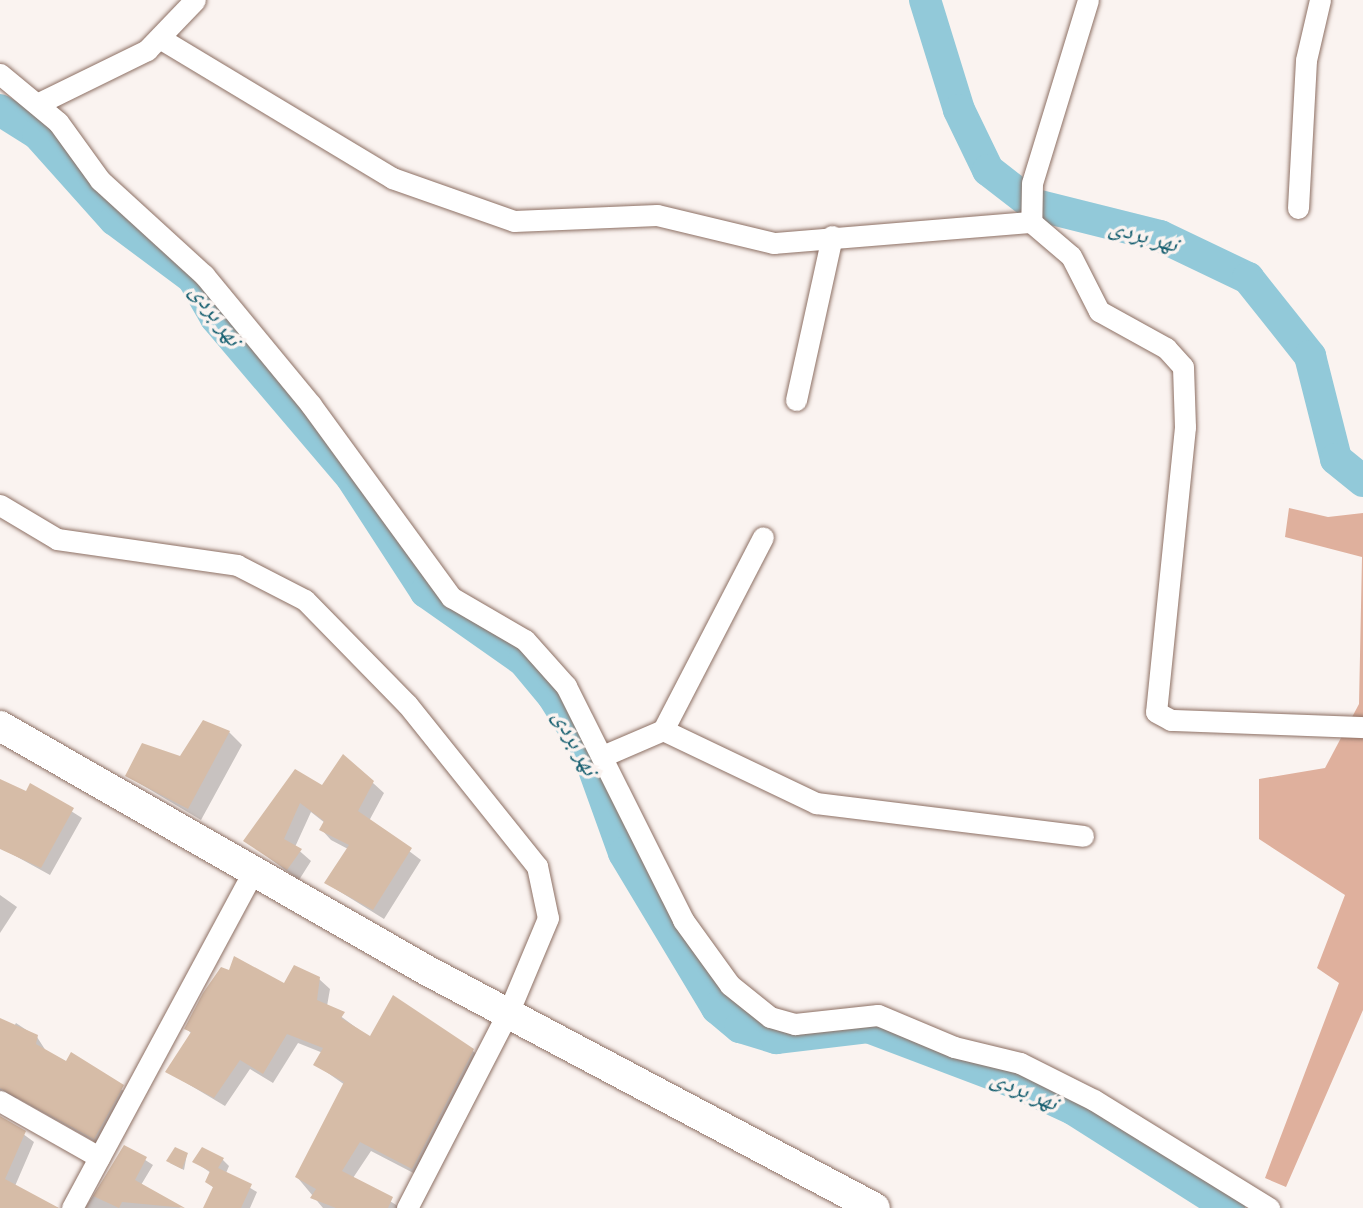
<!DOCTYPE html>
<html>
<head>
<meta charset="utf-8">
<style>
	body { margin:0 }
	#map { position:relative; width:1363px; height:1208px; overflow:hidden; background:#faf3f0; font-family:"Noto Serif","Noto Naskh Arabic",serif }
	div>[style] { position:absolute }
	[style*='--x'] { left:calc(var(--x)*1px); top:calc(var(--y)*1px); width:calc(var(--w)*1px); rotate:calc(var(--a)*1deg) }
	.forest>* { inset:0; background:#dfb09d }
	.shadow>* { inset:0; background:#0003 }
	.river>* { height:32px; margin:-16px; padding:0 16px; transform-origin:16px; border-radius:16px; background:#92c9d9 }
	.building>* { inset:0; background:#d6bca7 }
	.roads { filter:drop-shadow(0 0 2px #8d7064) drop-shadow(0 0 2px #8d7064) }
	.minor>* { height:21px; margin:-10.5px; padding:0 10.5px; transform-origin:10.5px; border-radius:10.5px; background:#fff }
	.secondary>* { height:30px; margin:-15px; padding:0 15px; transform-origin:15px; border-radius:15px; background:#fff }
	span { translate:-50% -50%; white-space:nowrap; text-align:center; line-height:1.15; -webkit-text-stroke:7px #faf3f0; paint-order:stroke }
	.water-label { font-size:23px; color:#155e6f; font-style:italic }
</style>
</head>
<body>
<div id="map">
	<div class="forest">
		<i style="clip-path:polygon(1289px 508px,1328px 517px,1363px 513px,1363px 1010px,1286px 1187px,1265px 1178px,1339px 983px,1317px 968px,1345px 895px,1259px 839px,1259px 779px,1325px 768px,1359px 704px,1362px 557px,1285px 537px)"></i>
	</div>
	<div class="shadow">
		<i style="clip-path:polygon(229px 732px,242px 745px,201px 820px,127px 776px,181px 758px)"></i>
		<i style="clip-path:polygon(295px 771px,322px 788px,373px 783px,384px 793px,369px 821px,421px 860px,384px 919px,326px 883px,348px 849px,331px 840px,321px 829px,325px 823px,311px 812px,295px 847px,311px 861px,299px 880px,246px 841px)"></i>
		<i style="clip-path:polygon(0 781px,27px 793px,30px 785px,82px 818px,50px 875px,1px 848px)"></i>
		<i style="clip-path:polygon(0 895px,17px 907px,0 933px)"></i>
		<i style="clip-path:polygon(319px 979px,330px 989px,327px 1006px,370px 1038px,473px 1051px,483px 1061px,423px 1178px,371px 1151px,353px 1178px,401px 1208px,323px 1208px,297px 1177px,345px 1085px,315px 1064px,323px 1053px,298px 1043px,273px 1083px,250px 1069px,225px 1106px,168px 1072px,192px 1034px,186px 1028px,285px 985px)"></i>
		<i style="clip-path:polygon(0 1020px,13px 1028px,16px 1023px,37px 1037px,46px 1051px,132px 1095px,104px 1147px,17px 1098px,0 1103px)"></i>
		<i style="clip-path:polygon(0 1117px,34px 1142px,15px 1186px,58px 1208px,0 1208px)"></i>
		<i style="clip-path:polygon(125px 1147px,153px 1165px,141px 1185px,181px 1208px,85px 1208px)"></i>
		<i style="clip-path:polygon(187px 1154px,184px 1170px,170px 1163px)"></i>
		<i style="clip-path:polygon(222px 1159px,229px 1166px,226px 1173px,257px 1192px,250px 1208px,205px 1208px,214px 1188px,207px 1182px,211px 1173px,195px 1162px)"></i>
	</div>
	<div class="river">
		<i style="--x:925;--y:0;--w:115;--a:72.8"></i>
		<i style="--x:959;--y:110;--w:67;--a:64.2"></i>
		<i style="--x:988;--y:170;--w:56;--a:37.7"></i>
		<i style="--x:1032;--y:204;--w:132;--a:14"></i>
		<i style="--x:1160;--y:236;--w:98;--a:25.5"></i>
		<i style="--x:1248;--y:278;--w:100;--a:51.5"></i>
		<i style="--x:1310;--y:356;--w:106;--a:75.8"></i>
		<i style="--x:1336;--y:459;--w:35;--a:39"></i>
		<i style="--x:0;--y:110;--w:45;--a:32.3"></i>
		<i style="--x:38;--y:134;--w:115;--a:48.2"></i>
		<i style="--x:115;--y:220;--w:97;--a:36.6"></i>
		<i style="--x:193;--y:278;--w:46;--a:60.1"></i>
		<i style="--x:216;--y:318;--w:210;--a:49.6"></i>
		<i style="--x:352;--y:478;--w:136;--a:57"></i>
		<i style="--x:426;--y:592;--w:120;--a:35.1"></i>
		<i style="--x:524;--y:661;--w:45;--a:50.4"></i>
		<i style="--x:553;--y:696;--w:64;--a:57.8"></i>
		<i style="--x:587;--y:750;--w:109;--a:70.2"></i>
		<i style="--x:624;--y:853;--w:181;--a:59"></i>
		<i style="--x:717;--y:1008;--w:30;--a:40"></i>
		<i style="--x:740;--y:1027;--w:38;--a:17"></i>
		<i style="--x:776;--y:1038;--w:93;--a:-6.8"></i>
		<i style="--x:868;--y:1027;--w:161;--a:20.7"></i>
		<i style="--x:1019;--y:1084;--w:60;--a:24.8"></i>
		<i style="--x:1073;--y:1109;--w:185;--a:32.4"></i>
	</div>
	<div class="building">
		<i style="clip-path:polygon(203px 720px,230px 731px,188px 809px,125px 776px,142px 743px,180px 756px)"></i>
		<i style="clip-path:polygon(343px 754px,374px 781px,358px 811px,412px 848px,373px 910px,324px 883px,349px 845px,319px 830px,324px 821px,300px 803px,284px 839px,302px 849px,287px 870px,243px 841px,295px 769px,322px 785px)"></i>
		<i style="clip-path:polygon(0 779px,26px 791px,30px 783px,74px 808px,41px 868px,0 849px)"></i>
		<i style="clip-path:polygon(234px 956px,284px 983px,294px 965px,320px 977px,317px 1000px,345px 1012px,341px 1018px,370px 1036px,393px 995px,474px 1049px,412px 1169px,360px 1142px,342px 1171px,393px 1197px,388px 1208px,336px 1208px,310px 1198px,316px 1189px,295px 1177px,344px 1082px,313px 1065px,323px 1048px,287px 1034px,263px 1074px,240px 1060px,214px 1098px,165px 1072px,191px 1032px,184px 1029px,203px 993px,221px 967px,229px 970px)"></i>
		<i style="clip-path:polygon(0 1018px,38px 1035px,36px 1044px,66px 1061px,71px 1052px,124px 1085px,94px 1139px,0 1088px)"></i>
		<i style="clip-path:polygon(0 1116px,26px 1131px,5px 1179px,59px 1208px,0 1208px)"></i>
		<i style="clip-path:polygon(124px 1145px,147px 1157px,135px 1180px,185px 1208px,122px 1202px,119px 1208px,93px 1196px)"></i>
		<i style="clip-path:polygon(175px 1147px,188px 1153px,182px 1169px,166px 1161px)"></i>
		<i style="clip-path:polygon(202px 1147px,224px 1158px,218px 1168px,252px 1184px,241px 1208px,203px 1208px,213px 1187px,205px 1182px,210px 1171px,192px 1162px)"></i>
	</div>
	<div class="roads">
		<div class="minor">
			<i style="--x:1088;--y:0;--w:191;--a:107"></i>
			<i style="--x:1032;--y:183;--w:39;--a:91"></i>
			<i style="--x:1031;--y:222;--w:52;--a:40.4"></i>
			<i style="--x:1071;--y:256;--w:62;--a:63"></i>
			<i style="--x:1099;--y:311;--w:77;--a:28.9"></i>
			<i style="--x:1166;--y:348;--w:25;--a:48"></i>
			<i style="--x:1183;--y:367;--w:60;--a:88.1"></i>
			<i style="--x:1185;--y:427;--w:286;--a:95.8"></i>
			<i style="--x:1156;--y:712;--w:17;--a:28"></i>
			<i style="--x:1171;--y:720;--w:192;--a:2.1"></i>
			<i style="--x:161;--y:39;--w:270;--a:31"></i>
			<i style="--x:392;--y:178;--w:129;--a:19.4"></i>
			<i style="--x:514;--y:221;--w:143;--a:-2.4"></i>
			<i style="--x:657;--y:215;--w:120;--a:13.5"></i>
			<i style="--x:774;--y:243;--w:258;--a:-4.7"></i>
			<i style="--x:0;--y:74;--w:75;--a:39.6"></i>
			<i style="--x:58;--y:122;--w:72;--a:54.1"></i>
			<i style="--x:100;--y:180;--w:141;--a:42.4"></i>
			<i style="--x:204;--y:275;--w:168;--a:50.5"></i>
			<i style="--x:311;--y:405;--w:238;--a:53.9"></i>
			<i style="--x:451;--y:597;--w:86;--a:30.2"></i>
			<i style="--x:525;--y:640;--w:62;--a:48.3"></i>
			<i style="--x:566;--y:686;--w:262;--a:63.4"></i>
			<i style="--x:683;--y:920;--w:80;--a:54.1"></i>
			<i style="--x:730;--y:985;--w:51;--a:38.7"></i>
			<i style="--x:770;--y:1017;--w:26;--a:16"></i>
			<i style="--x:795;--y:1024;--w:83;--a:-6.2"></i>
			<i style="--x:878;--y:1015;--w:82;--a:22.8"></i>
			<i style="--x:954;--y:1047;--w:68;--a:13.6"></i>
			<i style="--x:1020;--y:1063;--w:83;--a:26.6"></i>
			<i style="--x:1094;--y:1100;--w:206;--a:31.7"></i>
			<i style="--x:37;--y:104;--w:123;--a:-26.1"></i>
			<i style="--x:147;--y:50;--w:69;--a:-46.2"></i>
			<i style="--x:1298;--y:208;--w:148;--a:-86.9"></i>
			<i style="--x:1306;--y:60;--w:62;--a:-76.9"></i>
			<i style="--x:796;--y:400;--w:168;--a:-77.6"></i>
			<i style="--x:0;--y:505;--w:66;--a:30.8"></i>
			<i style="--x:57;--y:539;--w:182;--a:8.2"></i>
			<i style="--x:237;--y:565;--w:76;--a:27.2"></i>
			<i style="--x:305;--y:600;--w:146;--a:45.6"></i>
			<i style="--x:407;--y:704;--w:208;--a:51.3"></i>
			<i style="--x:537;--y:866;--w:53;--a:78.1"></i>
			<i style="--x:548;--y:918;--w:103;--a:112.8"></i>
			<i style="--x:663;--y:730;--w:217;--a:-62.6"></i>
			<i style="--x:605;--y:755;--w:63;--a:-23.3"></i>
			<i style="--x:663;--y:730;--w:170;--a:25.5"></i>
			<i style="--x:816;--y:803;--w:269;--a:7"></i>
			<i style="--x:0;--y:1101;--w:114;--a:29.5"></i>
			<i style="--x:72;--y:1208;--w:367;--a:-61.7"></i>
			<i style="--x:407;--y:1208;--w:205;--a:-62.7"></i>
		</div>
		<div class="secondary">
			<i style="--x:0;--y:726;--w:491;--a:29.8"></i>
			<i style="--x:426;--y:970;--w:508;--a:27.93"></i>
		</div>
	</div>
	<div class="water-label">
		<span style="left:1144px;top:234px;rotate:16deg">نهر بردى</span>
		<span style="left:217px;top:314px;rotate:54deg">نهر بردى</span>
		<span style="left:577px;top:742px;rotate:62deg">نهر بردى</span>
		<span style="left:1025px;top:1089px;rotate:23deg">نهر بردى</span>
	</div>
</div>
</body>
</html>
